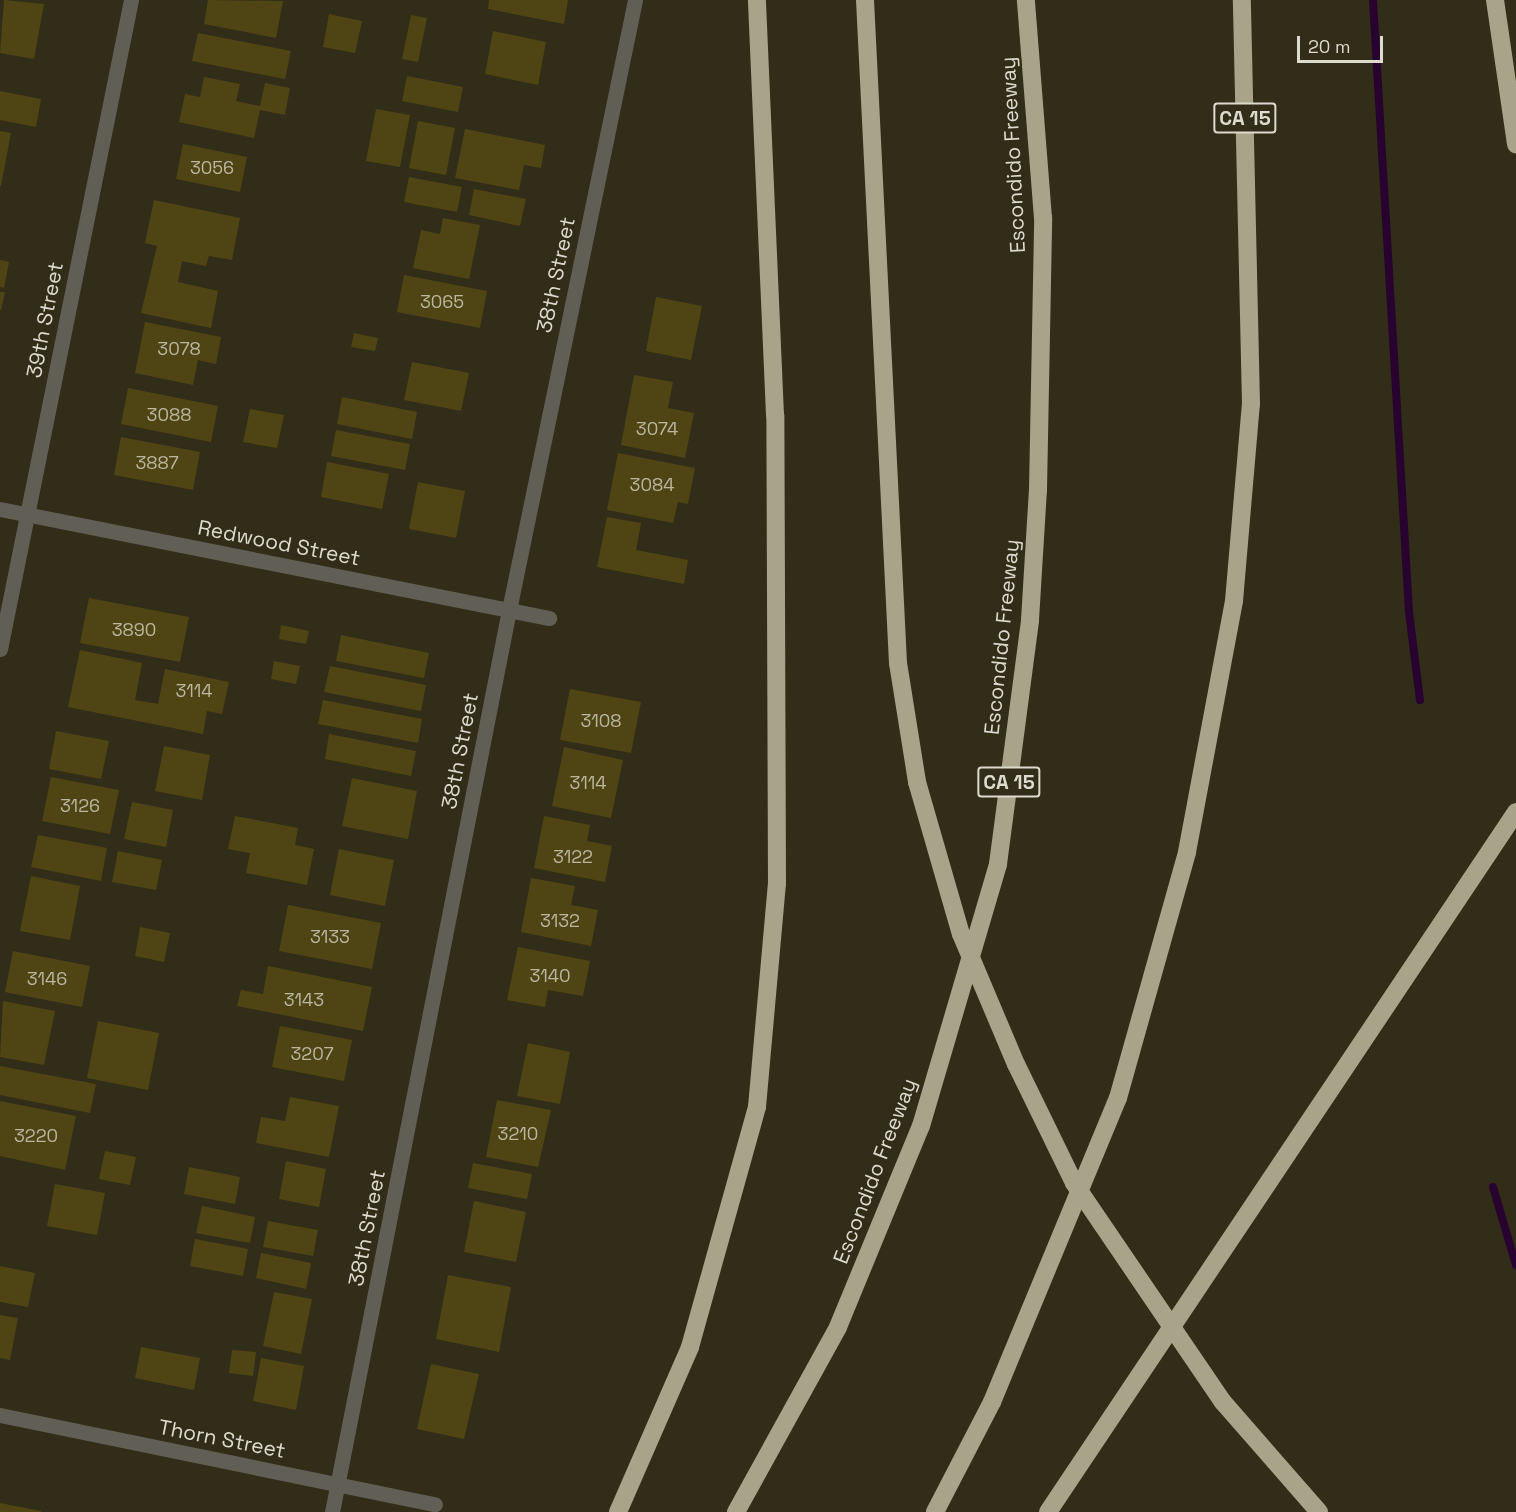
<!DOCTYPE html>
<html>
<head>
<meta charset="utf-8">
<style>
	body { margin:0 }
	#map { position:relative; width:1516px; height:1512px; overflow:hidden; background:#322d18; font-family:"Space Grotesk",sans-serif }
	div>[style] { position:absolute }
	[style*='--x'] { left:calc(var(--x)*1px); top:calc(var(--y)*1px); width:calc(var(--w)*1px); rotate:calc(var(--a)*1deg) }
	.stream>* { height:8px; margin:-4px; padding:0 4px; transform-origin:4px; border-radius:4px; background:#290330 }
	.building>* { inset:0; background:#4f4514 }
	.street>* { height:15px; margin:-7.5px; padding:0 7.5px; transform-origin:7.5px; border-radius:7.5px; background:#615f55 }
	.highway>* { height:18px; margin:-9px; padding:0 9px; transform-origin:9px; border-radius:9px; background:#a8a389 }
	.highway-bridge>* { height:18px; margin:-9px; padding:0 9px; transform-origin:9px; border-radius:9px; background:#a8a389 }
	span { translate:-50% -50%; white-space:nowrap; text-align:center; line-height:1.15; -webkit-text-stroke:4.5px #322d18; paint-order:stroke }
	.number-label { font-size:18px; color:#bab6a0 }
	.number-label span { -webkit-text-stroke-width:0 }
	.shield-label span { padding:2px 4px; background:#322d18; border:2px solid; border-radius:4px; -webkit-text-stroke-width:0 }
	.shield-label { font-size:20px; color:#dddbce; font-weight:700 }
	.street-label { font-size:21px; color:#dddbce }
	.scale { position:absolute; left:1297px; top:36px; width:86px; height:27px; box-sizing:border-box; border:3px solid #dddbce; border-top:0; padding-left:8px; font-size:18px; line-height:21px; white-space:nowrap; color:#dddbce; -webkit-text-stroke:4px #322d18; paint-order:stroke }
</style>
</head>
<body>
<div id="map">
	<div class="stream">
		<i style="--x:1373;--y:0;--w:613;--a:86.63"></i>
		<i style="--x:1409;--y:612;--w:89;--a:82.9"></i>
		<i style="--x:1493;--y:1187;--w:81;--a:73.6"></i>
	</div>
	<div class="building">
		<i style="clip-path:polygon(4px 0,44px 4px,34px 59px,0 53px)"></i>
		<i style="clip-path:polygon(208px 0,283px 1px,276px 38px,204px 24px)"></i>
		<i style="clip-path:polygon(489px 0,568px 0,564px 24px,488px 9px)"></i>
		<i style="clip-path:polygon(329px 14px,362px 21px,355px 53px,323px 47px)"></i>
		<i style="clip-path:polygon(411px 15px,427px 18px,418px 62px,402px 59px)"></i>
		<i style="clip-path:polygon(493px 31px,546px 42px,538px 85px,485px 74px)"></i>
		<i style="clip-path:polygon(198px 33px,291px 51px,285px 79px,192px 61px)"></i>
		<i style="clip-path:polygon(407px 76px,463px 87px,458px 112px,402px 101px)"></i>
		<i style="clip-path:polygon(204px 77px,240px 84px,236px 101px,260px 106px,265px 83px,290px 88px,285px 115px,260px 110px,254px 138px,179px 122px,185px 94px,200px 97px)"></i>
		<i style="clip-path:polygon(0 91px,41px 99px,36px 127px,0 120px)"></i>
		<i style="clip-path:polygon(376px 109px,410px 115px,400px 167px,366px 161px)"></i>
		<i style="clip-path:polygon(418px 121px,455px 128px,446px 175px,409px 168px)"></i>
		<i style="clip-path:polygon(465px 129px,545px 145px,541px 168px,524px 165px,519px 190px,455px 178px)"></i>
		<i style="clip-path:polygon(0 131px,11px 133px,1px 186px,0 186px)"></i>
		<i style="clip-path:polygon(183px 144px,247px 157px,240px 192px,176px 179px)"></i>
		<i style="clip-path:polygon(409px 177px,462px 187px,457px 212px,404px 202px)"></i>
		<i style="clip-path:polygon(474px 189px,526px 199px,520px 226px,469px 215px)"></i>
		<i style="clip-path:polygon(154px 200px,240px 218px,232px 260px,209px 256px,206px 266px,182px 261px,178px 282px,218px 291px,211px 328px,141px 313px,157px 246px,145px 243px)"></i>
		<i style="clip-path:polygon(443px 218px,480px 225px,469px 279px,413px 268px,421px 230px,440px 234px)"></i>
		<i style="clip-path:polygon(0 260px,9px 262px,4px 288px,0 287px)"></i>
		<i style="clip-path:polygon(404px 275px,487px 291px,480px 328px,397px 312px)"></i>
		<i style="clip-path:polygon(0 292px,5px 292px,1px 310px,0 310px)"></i>
		<i style="clip-path:polygon(656px 297px,702px 306px,691px 360px,646px 351px)"></i>
		<i style="clip-path:polygon(145px 322px,221px 337px,216px 364px,198px 360px,193px 385px,135px 373px)"></i>
		<i style="clip-path:polygon(354px 333px,378px 338px,375px 351px,351px 347px)"></i>
		<i style="clip-path:polygon(412px 362px,469px 373px,461px 411px,404px 400px)"></i>
		<i style="clip-path:polygon(634px 375px,673px 382px,668px 408px,694px 413px,685px 458px,621px 445px)"></i>
		<i style="clip-path:polygon(128px 388px,218px 406px,211px 442px,121px 424px)"></i>
		<i style="clip-path:polygon(342px 397px,417px 412px,412px 439px,337px 424px)"></i>
		<i style="clip-path:polygon(250px 409px,284px 415px,277px 448px,243px 442px)"></i>
		<i style="clip-path:polygon(336px 430px,410px 444px,405px 470px,331px 456px)"></i>
		<i style="clip-path:polygon(121px 437px,200px 452px,193px 490px,114px 475px)"></i>
		<i style="clip-path:polygon(618px 453px,695px 468px,688px 504px,678px 502px,673px 523px,607px 510px)"></i>
		<i style="clip-path:polygon(327px 462px,389px 474px,382px 509px,321px 497px)"></i>
		<i style="clip-path:polygon(418px 482px,465px 491px,456px 538px,409px 529px)"></i>
		<i style="clip-path:polygon(607px 517px,641px 523px,636px 550px,688px 560px,684px 584px,597px 567px)"></i>
		<i style="clip-path:polygon(89px 598px,189px 617px,180px 662px,80px 643px)"></i>
		<i style="clip-path:polygon(281px 625px,309px 631px,306px 644px,279px 639px)"></i>
		<i style="clip-path:polygon(341px 635px,429px 653px,424px 678px,336px 661px)"></i>
		<i style="clip-path:polygon(80px 650px,142px 663px,135px 700px,158px 704px,165px 669px,229px 682px,222px 714px,207px 711px,203px 734px,68px 707px)"></i>
		<i style="clip-path:polygon(274px 661px,300px 666px,296px 684px,271px 679px)"></i>
		<i style="clip-path:polygon(330px 666px,426px 685px,421px 711px,324px 692px)"></i>
		<i style="clip-path:polygon(570px 689px,641px 702px,631px 753px,560px 740px)"></i>
		<i style="clip-path:polygon(323px 700px,422px 719px,418px 743px,318px 724px)"></i>
		<i style="clip-path:polygon(56px 731px,109px 741px,101px 779px,49px 769px)"></i>
		<i style="clip-path:polygon(329px 734px,416px 751px,411px 776px,325px 759px)"></i>
		<i style="clip-path:polygon(164px 746px,210px 755px,202px 800px,155px 791px)"></i>
		<i style="clip-path:polygon(564px 747px,623px 760px,611px 818px,552px 806px)"></i>
		<i style="clip-path:polygon(51px 777px,119px 790px,110px 834px,42px 821px)"></i>
		<i style="clip-path:polygon(352px 778px,417px 791px,408px 839px,342px 826px)"></i>
		<i style="clip-path:polygon(132px 802px,173px 810px,166px 847px,124px 839px)"></i>
		<i style="clip-path:polygon(235px 816px,298px 828px,295px 845px,314px 849px,307px 885px,246px 873px,250px 853px,228px 849px)"></i>
		<i style="clip-path:polygon(544px 816px,590px 825px,587px 841px,612px 846px,605px 882px,534px 868px)"></i>
		<i style="clip-path:polygon(38px 835px,107px 848px,101px 881px,31px 867px)"></i>
		<i style="clip-path:polygon(339px 849px,394px 860px,385px 906px,330px 895px)"></i>
		<i style="clip-path:polygon(118px 851px,162px 860px,156px 890px,112px 882px)"></i>
		<i style="clip-path:polygon(31px 876px,80px 886px,70px 940px,20px 931px)"></i>
		<i style="clip-path:polygon(531px 878px,575px 886px,571px 905px,598px 910px,591px 946px,521px 932px)"></i>
		<i style="clip-path:polygon(288px 905px,381px 923px,372px 969px,279px 951px)"></i>
		<i style="clip-path:polygon(140px 927px,170px 933px,164px 962px,135px 956px)"></i>
		<i style="clip-path:polygon(518px 947px,590px 961px,583px 996px,548px 990px,545px 1007px,507px 1000px)"></i>
		<i style="clip-path:polygon(13px 951px,90px 966px,82px 1007px,5px 992px)"></i>
		<i style="clip-path:polygon(268px 966px,372px 987px,363px 1031px,237px 1006px,241px 990px,263px 994px)"></i>
		<i style="clip-path:polygon(3px 1001px,55px 1011px,44px 1065px,0 1057px)"></i>
		<i style="clip-path:polygon(98px 1021px,159px 1033px,148px 1090px,87px 1078px)"></i>
		<i style="clip-path:polygon(280px 1026px,352px 1040px,344px 1081px,272px 1067px)"></i>
		<i style="clip-path:polygon(528px 1043px,570px 1052px,560px 1104px,517px 1096px)"></i>
		<i style="clip-path:polygon(0 1066px,96px 1084px,90px 1113px,0 1095px)"></i>
		<i style="clip-path:polygon(290px 1097px,339px 1106px,329px 1157px,256px 1143px,261px 1117px,285px 1121px)"></i>
		<i style="clip-path:polygon(497px 1100px,551px 1110px,538px 1167px,486px 1157px)"></i>
		<i style="clip-path:polygon(0 1101px,76px 1116px,65px 1170px,0 1156px)"></i>
		<i style="clip-path:polygon(105px 1151px,136px 1157px,130px 1185px,99px 1179px)"></i>
		<i style="clip-path:polygon(286px 1161px,326px 1169px,319px 1207px,279px 1199px)"></i>
		<i style="clip-path:polygon(473px 1163px,532px 1174px,527px 1199px,468px 1188px)"></i>
		<i style="clip-path:polygon(189px 1167px,240px 1177px,235px 1204px,184px 1194px)"></i>
		<i style="clip-path:polygon(55px 1184px,105px 1193px,97px 1235px,47px 1226px)"></i>
		<i style="clip-path:polygon(474px 1201px,526px 1212px,516px 1262px,464px 1252px)"></i>
		<i style="clip-path:polygon(202px 1206px,255px 1217px,250px 1243px,196px 1233px)"></i>
		<i style="clip-path:polygon(268px 1221px,318px 1230px,313px 1256px,263px 1247px)"></i>
		<i style="clip-path:polygon(195px 1239px,248px 1249px,243px 1276px,190px 1266px)"></i>
		<i style="clip-path:polygon(261px 1253px,311px 1263px,306px 1289px,256px 1278px)"></i>
		<i style="clip-path:polygon(0 1266px,35px 1273px,28px 1307px,0 1302px)"></i>
		<i style="clip-path:polygon(448px 1275px,511px 1287px,499px 1352px,436px 1339px)"></i>
		<i style="clip-path:polygon(274px 1292px,312px 1299px,301px 1354px,263px 1346px)"></i>
		<i style="clip-path:polygon(0 1315px,18px 1318px,10px 1360px,0 1358px)"></i>
		<i style="clip-path:polygon(141px 1347px,200px 1358px,194px 1390px,135px 1378px)"></i>
		<i style="clip-path:polygon(232px 1350px,256px 1352px,253px 1376px,229px 1373px)"></i>
		<i style="clip-path:polygon(261px 1358px,304px 1366px,296px 1410px,253px 1401px)"></i>
		<i style="clip-path:polygon(431px 1364px,479px 1374px,464px 1439px,417px 1429px)"></i>
		<i style="clip-path:polygon(0 1503px,41px 1511px,41px 1512px,0 1512px)"></i>
	</div>
	<div class="street">
		<i style="--x:0;--y:509;--w:560;--a:11.23"></i>
		<i style="--x:0;--y:649;--w:662;--a:-78.59"></i>
		<i style="--x:0;--y:1415;--w:444;--a:11.6"></i>
		<i style="--x:332;--y:1512;--w:919;--a:-78.9"></i>
		<i style="--x:509;--y:610;--w:623;--a:-78.33"></i>
	</div>
	<div class="highway">
		<i style="--x:865;--y:0;--w:664;--a:87.15"></i>
		<i style="--x:1495;--y:0;--w:146;--a:81.7"></i>
		<i style="--x:1223;--y:1402;--w:146;--a:48.9"></i>
		<i style="--x:618;--y:1512;--w:180;--a:-66.4"></i>
		<i style="--x:690;--y:1347;--w:249;--a:-74.4"></i>
		<i style="--x:757;--y:1107;--w:224;--a:-84.9"></i>
		<i style="--x:777;--y:884;--w:469;--a:-90.2"></i>
		<i style="--x:775;--y:415;--w:415;--a:-92.5"></i>
		<i style="--x:736;--y:1512;--w:211;--a:-61.1"></i>
		<i style="--x:838;--y:1327;--w:217;--a:-67.6"></i>
		<i style="--x:921;--y:1126;--w:273;--a:-73.6"></i>
		<i style="--x:998;--y:864;--w:246;--a:-82.5"></i>
		<i style="--x:1030;--y:620;--w:130;--a:-86.5"></i>
		<i style="--x:1038;--y:490;--w:272;--a:-88.9"></i>
		<i style="--x:1043;--y:218;--w:219;--a:-94.5"></i>
		<i style="--x:935;--y:1512;--w:124;--a:-62.6"></i>
		<i style="--x:992;--y:1402;--w:329;--a:-67.5"></i>
		<i style="--x:1118;--y:1098;--w:255;--a:-74.3"></i>
		<i style="--x:1187;--y:852;--w:255;--a:-79.4"></i>
		<i style="--x:1234;--y:601;--w:198;--a:-85.1"></i>
		<i style="--x:1251;--y:404;--w:404;--a:-91.3"></i>
		<i style="--x:1048;--y:1512;--w:842;--a:-56.23"></i>
	</div>
	<div class="highway-bridge">
		<i style="--x:898;--y:663;--w:121;--a:80.9"></i>
		<i style="--x:917;--y:782;--w:158;--a:73.9"></i>
		<i style="--x:961;--y:934;--w:141;--a:67.1"></i>
		<i style="--x:1016;--y:1064;--w:132;--a:64"></i>
		<i style="--x:1074;--y:1183;--w:265;--a:55.8"></i>
	</div>
	<div class="number-label">
		<span style="left:212px;top:168px">3056</span>
		<span style="left:442px;top:302px">3065</span>
		<span style="left:179px;top:349px">3078</span>
		<span style="left:169px;top:415px">3088</span>
		<span style="left:657px;top:429px">3074</span>
		<span style="left:157px;top:463px">3887</span>
		<span style="left:652px;top:485px">3084</span>
		<span style="left:134px;top:630px">3890</span>
		<span style="left:194px;top:691px">3114</span>
		<span style="left:601px;top:721px">3108</span>
		<span style="left:588px;top:783px">3114</span>
		<span style="left:80px;top:806px">3126</span>
		<span style="left:573px;top:857px">3122</span>
		<span style="left:560px;top:921px">3132</span>
		<span style="left:330px;top:937px">3133</span>
		<span style="left:550px;top:976px">3140</span>
		<span style="left:47px;top:979px">3146</span>
		<span style="left:304px;top:1000px">3143</span>
		<span style="left:312px;top:1054px">3207</span>
		<span style="left:518px;top:1134px">3210</span>
		<span style="left:36px;top:1136px">3220</span>
	</div>
	<div class="shield-label">
		<span style="left:1245px;top:118px">CA 15</span>
		<span style="left:1009px;top:782px">CA 15</span>
	</div>
	<div class="street-label">
		<span style="left:1013px;top:155px;rotate:-93deg">Escondido Freeway</span>
		<span style="left:556px;top:275px;rotate:-78deg">38th Street</span>
		<span style="left:45px;top:320px;rotate:-79deg">39th Street</span>
		<span style="left:279px;top:543px;rotate:11deg">Redwood Street</span>
		<span style="left:1002px;top:637px;rotate:-84deg">Escondido Freeway</span>
		<span style="left:460px;top:751px;rotate:-79deg">38th Street</span>
		<span style="left:875px;top:1171px;rotate:-69deg">Escondido Freeway</span>
		<span style="left:367px;top:1228px;rotate:-79deg">38th Street</span>
		<span style="left:222px;top:1439px;rotate:11deg">Thorn Street</span>
	</div>
	<div class="scale">20 m</div>
</div>
</body>
</html>
